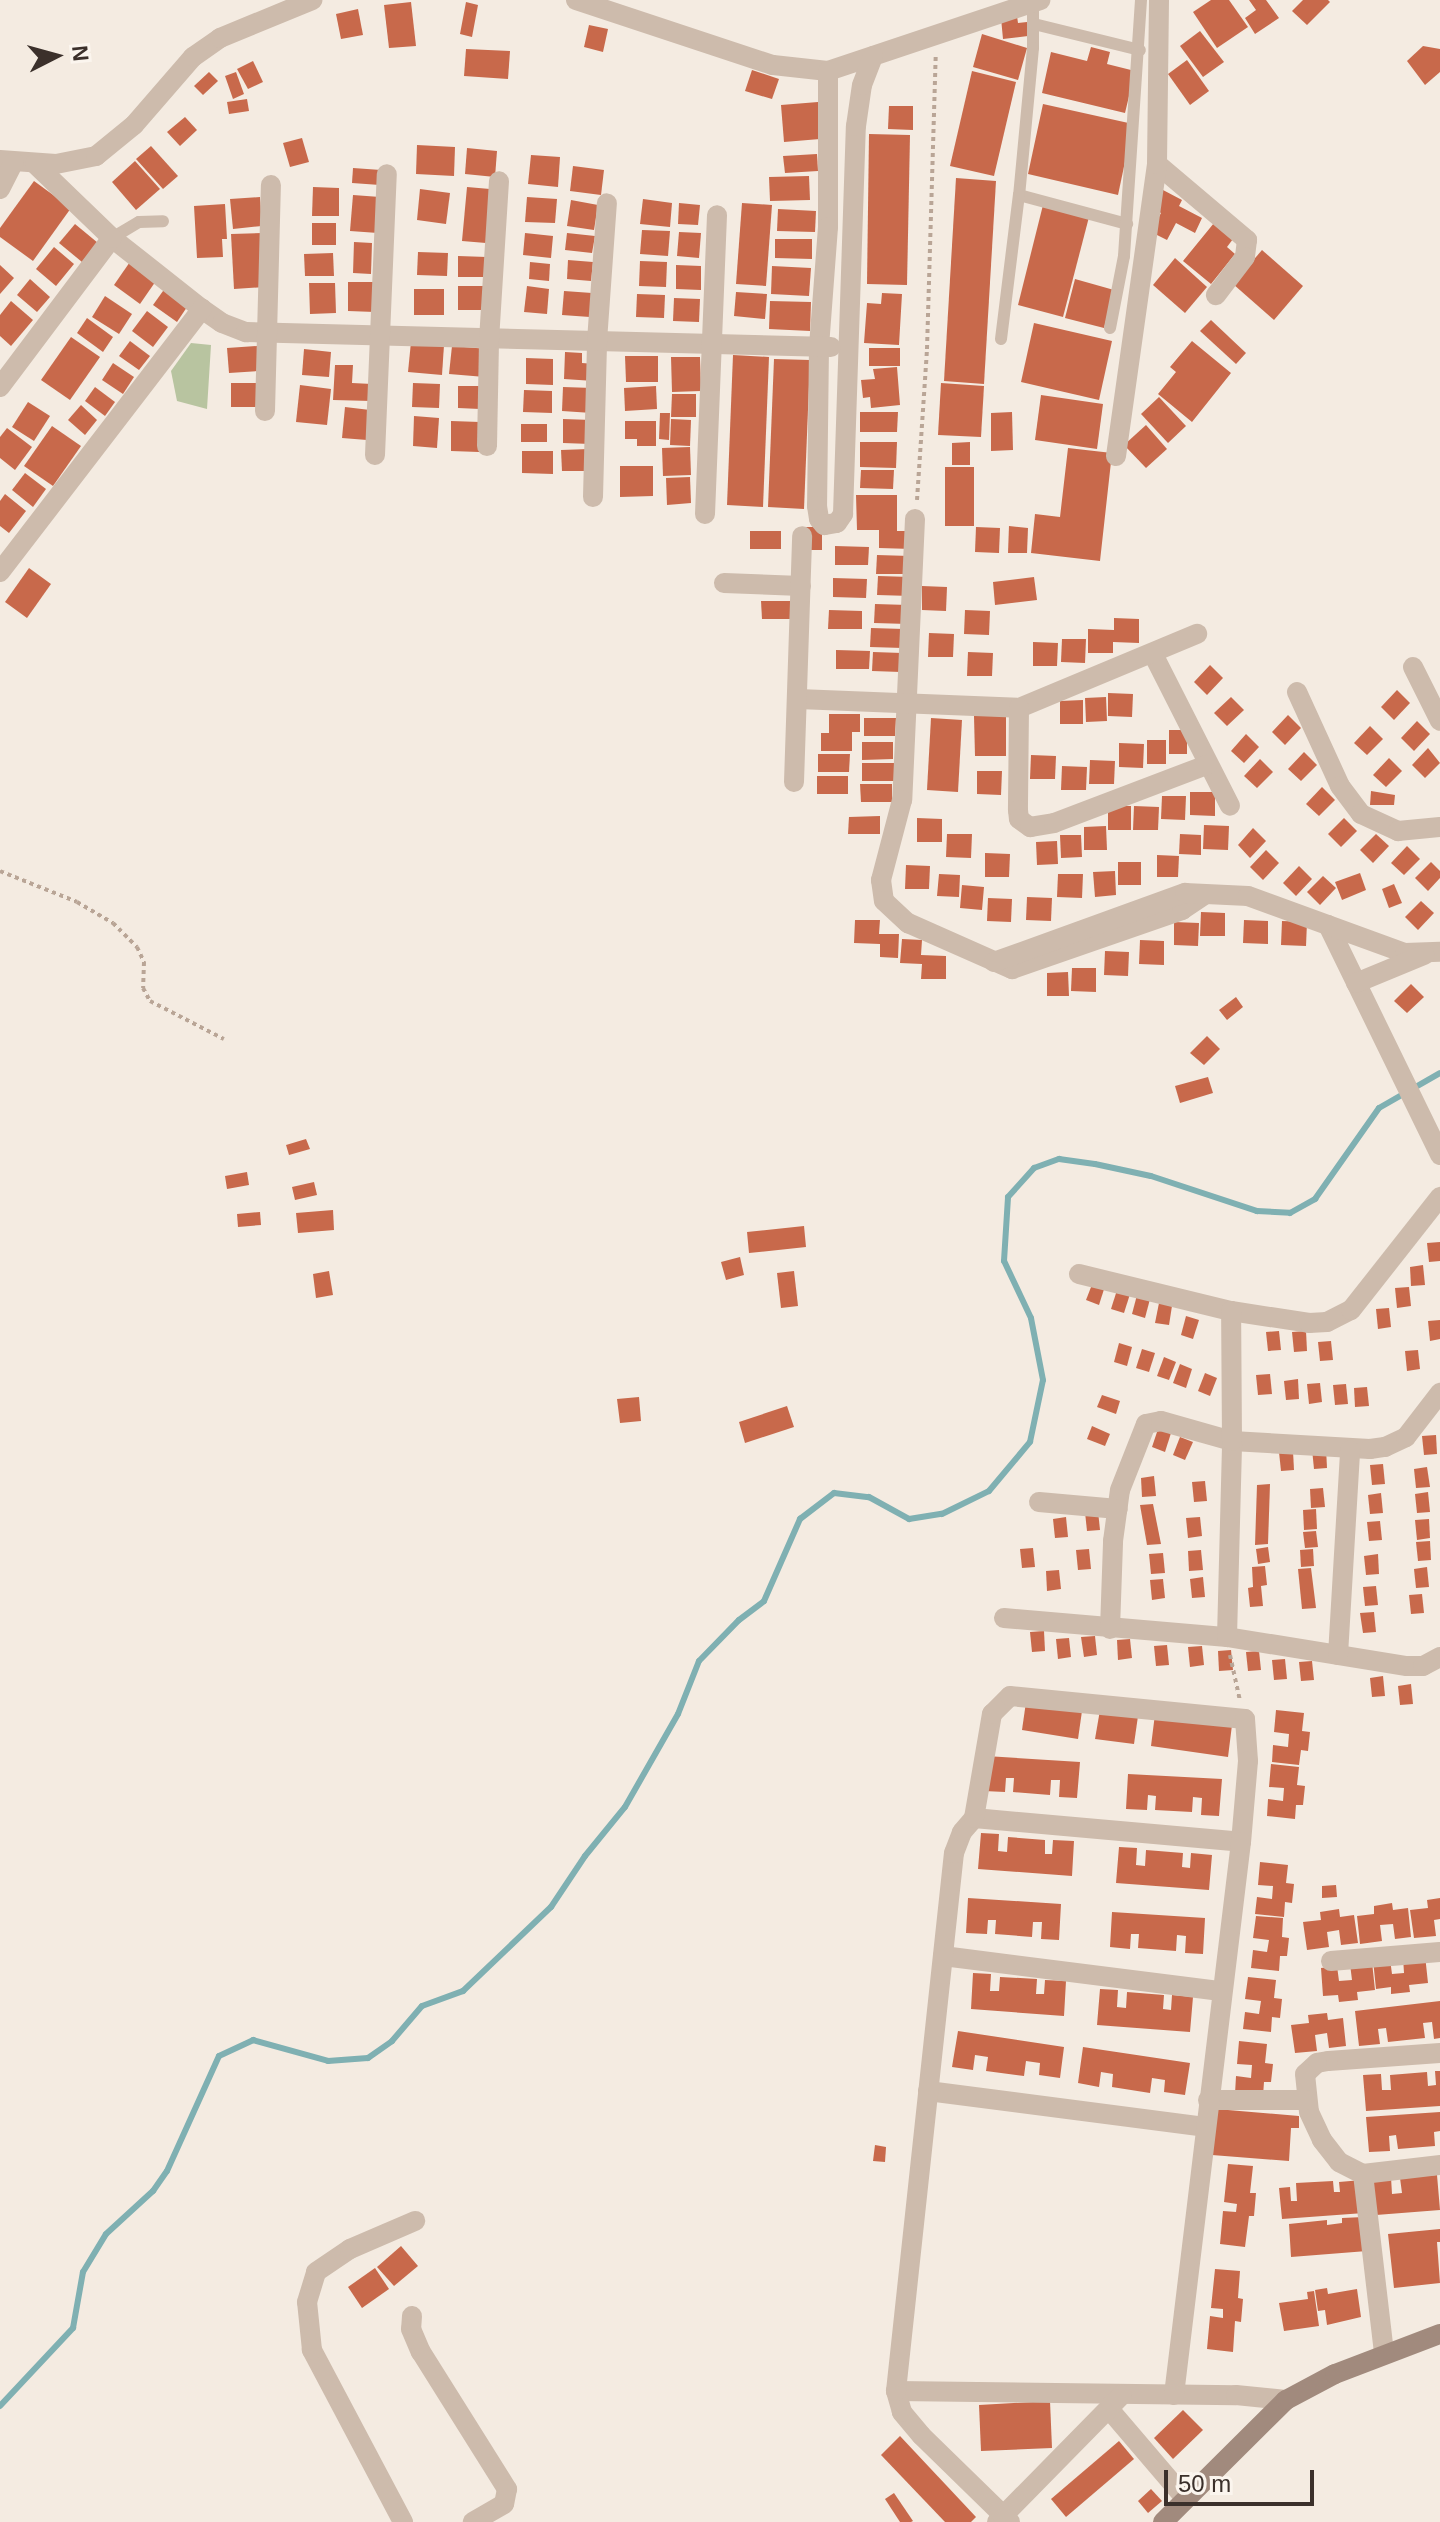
<!DOCTYPE html>
<html>
<head>
<meta charset="utf-8">
<style>
	body { margin:0 }
	#map { position:relative; width:1440px; height:2522px; overflow:hidden; background:#f4ebe1; font-family:Arial,sans-serif }
	div>[style] { position:absolute }
	[style*='--x'] { left:calc(var(--x)*1px); top:calc(var(--y)*1px); width:calc(var(--w)*1px); rotate:calc(var(--a)*1deg) }
	.green>* { inset:0; background:#b8c4a0 }
	.stream>* { height:6px; margin:-3px; padding:0 3px; transform-origin:3px; border-radius:3px; background:#7fb0b2 }
	.building>* { inset:0; background:#c8694b }
	.path>* { height:4px; margin-top:-2px; transform-origin:0; background:repeating-linear-gradient(90deg,#b9a596 0 4px,transparent 0 8px) }
	.lane>* { height:12px; margin:-6px; padding:0 6px; transform-origin:6px; border-radius:6px; background:#cdbbac }
	.street>* { height:20px; margin:-10px; padding:0 10px; transform-origin:10px; border-radius:10px; background:#cdbbac }
	.secondary>* { height:20px; margin:-10px; padding:0 10px; transform-origin:10px; border-radius:10px; background:#a18a7d }
	span { translate:-50% -50%; white-space:nowrap; text-align:center; line-height:1.15; -webkit-text-stroke:6px #fbf5ee; paint-order:stroke }
	.north { position:absolute; left:16px; top:16px; width:80px; height:80px; -webkit-text-stroke:6px #fbf5ee; paint-order:stroke; rotate:84deg; font-size:22px; font-weight:700; line-height:32px; text-align:center; color:#3b302b }
	.north::after { content:''; display:block; margin:auto; width:28px; height:36px; background:#3b302b; clip-path:polygon(50% 0,100% 100%,50% 72%,0 100%) }
	.scale { position:absolute; left:1164px; top:2470px; width:150px; height:36px; box-sizing:border-box; border:4px solid #3b302b; border-top:0; padding-left:10px; font-size:24px; line-height:28px; white-space:nowrap; color:#3b302b; -webkit-text-stroke:6px #fbf5ee; paint-order:stroke }
</style>
</head>
<body>
<div id="map">
	<div class="green">
		<i style="clip-path:polygon(191px 343px,211px 345px,207px 409px,177px 401px,171px 371px)"></i>
	</div>
	<div class="stream">
		<i style="--x:0;--y:2406;--w:107;--a:-46.9"></i>
		<i style="--x:73;--y:2328;--w:57;--a:-79.9"></i>
		<i style="--x:83;--y:2272;--w:44;--a:-58.8"></i>
		<i style="--x:106;--y:2234;--w:64;--a:-42.5"></i>
		<i style="--x:153;--y:2191;--w:24;--a:-55"></i>
		<i style="--x:167;--y:2171;--w:126;--a:-65.7"></i>
		<i style="--x:219;--y:2056;--w:38;--a:-25"></i>
		<i style="--x:253;--y:2040;--w:78;--a:15.6"></i>
		<i style="--x:328;--y:2061;--w:40;--a:-4.3"></i>
		<i style="--x:368;--y:2058;--w:29;--a:-35"></i>
		<i style="--x:392;--y:2041;--w:46;--a:-49.4"></i>
		<i style="--x:422;--y:2006;--w:44;--a:-20.1"></i>
		<i style="--x:463;--y:1991;--w:122;--a:-43.7"></i>
		<i style="--x:551;--y:1907;--w:61;--a:-56.3"></i>
		<i style="--x:585;--y:1856;--w:63;--a:-50.8"></i>
		<i style="--x:625;--y:1807;--w:107;--a:-60.3"></i>
		<i style="--x:678;--y:1714;--w:57;--a:-68.4"></i>
		<i style="--x:699;--y:1661;--w:57;--a:-45.7"></i>
		<i style="--x:739;--y:1620;--w:31;--a:-37"></i>
		<i style="--x:764;--y:1601;--w:90;--a:-66.3"></i>
		<i style="--x:800;--y:1519;--w:43;--a:-37.4"></i>
		<i style="--x:834;--y:1493;--w:35;--a:7"></i>
		<i style="--x:869;--y:1497;--w:46;--a:28.8"></i>
		<i style="--x:909;--y:1519;--w:33;--a:-9"></i>
		<i style="--x:942;--y:1514;--w:52;--a:-26.1"></i>
		<i style="--x:989;--y:1491;--w:64;--a:-50.1"></i>
		<i style="--x:1030;--y:1442;--w:63;--a:-78.2"></i>
		<i style="--x:1043;--y:1380;--w:63;--a:-101"></i>
		<i style="--x:1031;--y:1318;--w:63;--a:-115.3"></i>
		<i style="--x:1004;--y:1261;--w:64;--a:-86.4"></i>
		<i style="--x:1008;--y:1197;--w:39;--a:-48"></i>
		<i style="--x:1034;--y:1168;--w:27;--a:-20"></i>
		<i style="--x:1059;--y:1159;--w:36;--a:8"></i>
		<i style="--x:1095;--y:1164;--w:57;--a:12.1"></i>
		<i style="--x:1151;--y:1176;--w:112;--a:18.3"></i>
		<i style="--x:1257;--y:1211;--w:33;--a:3"></i>
		<i style="--x:1290;--y:1213;--w:29;--a:-29"></i>
		<i style="--x:1315;--y:1199;--w:111;--a:-54.9"></i>
		<i style="--x:1379;--y:1108;--w:70;--a:-29.8"></i>
	</div>
	<div class="building">
		<i style="clip-path:polygon(1211px 0,1229px 0,1248px 27px,1217px 48px,1193px 12px)"></i>
		<i style="clip-path:polygon(1249px 0,1266px 0,1279px 18px,1255px 34px,1245px 18px,1256px 10px)"></i>
		<i style="clip-path:polygon(1303px 0,1328px 0,1330px 2px,1307px 25px,1292px 11px)"></i>
		<i style="clip-path:polygon(411px 2px,416px 46px,389px 48px,384px 5px)"></i>
		<i style="clip-path:polygon(466px 2px,478px 5px,472px 37px,460px 34px)"></i>
		<i style="clip-path:polygon(358px 9px,363px 35px,341px 39px,336px 14px)"></i>
		<i style="clip-path:polygon(1017px 16px,1018px 23px,1027px 22px,1028px 36px,1003px 39px,1001px 18px)"></i>
		<i style="clip-path:polygon(589px 25px,608px 29px,603px 52px,584px 47px)"></i>
		<i style="clip-path:polygon(1200px 31px,1224px 62px,1203px 77px,1180px 46px)"></i>
		<i style="clip-path:polygon(982px 34px,1027px 48px,1018px 80px,973px 67px)"></i>
		<i style="clip-path:polygon(1423px 46px,1440px 49px,1440px 72px,1425px 85px,1407px 61px)"></i>
		<i style="clip-path:polygon(1091px 47px,1110px 52px,1107px 64px,1135px 71px,1125px 113px,1042px 93px,1051px 52px,1087px 61px)"></i>
		<i style="clip-path:polygon(466px 49px,510px 51px,508px 79px,464px 76px)"></i>
		<i style="clip-path:polygon(1187px 60px,1209px 91px,1190px 105px,1168px 74px)"></i>
		<i style="clip-path:polygon(253px 61px,263px 82px,248px 89px,237px 69px)"></i>
		<i style="clip-path:polygon(752px 70px,779px 79px,772px 99px,745px 91px)"></i>
		<i style="clip-path:polygon(972px 71px,1016px 82px,994px 176px,950px 166px)"></i>
		<i style="clip-path:polygon(209px 72px,218px 81px,203px 95px,194px 86px)"></i>
		<i style="clip-path:polygon(236px 72px,244px 94px,233px 99px,225px 76px)"></i>
		<i style="clip-path:polygon(247px 99px,249px 111px,229px 114px,227px 102px)"></i>
		<i style="clip-path:polygon(818px 102px,820px 139px,784px 142px,781px 105px)"></i>
		<i style="clip-path:polygon(1043px 104px,1133px 124px,1118px 195px,1028px 174px)"></i>
		<i style="clip-path:polygon(889px 106px,913px 106px,913px 130px,888px 129px)"></i>
		<i style="clip-path:polygon(185px 117px,197px 130px,180px 146px,167px 132px)"></i>
		<i style="clip-path:polygon(869px 134px,910px 135px,907px 285px,867px 284px)"></i>
		<i style="clip-path:polygon(302px 138px,309px 162px,290px 167px,283px 143px)"></i>
		<i style="clip-path:polygon(417px 145px,455px 147px,454px 176px,416px 174px)"></i>
		<i style="clip-path:polygon(151px 146px,178px 176px,163px 189px,136px 159px)"></i>
		<i style="clip-path:polygon(467px 148px,497px 151px,495px 177px,465px 174px)"></i>
		<i style="clip-path:polygon(817px 154px,818px 171px,785px 173px,783px 156px)"></i>
		<i style="clip-path:polygon(531px 155px,560px 157px,558px 187px,528px 184px)"></i>
		<i style="clip-path:polygon(135px 161px,160px 189px,136px 210px,112px 182px)"></i>
		<i style="clip-path:polygon(573px 166px,604px 170px,601px 195px,570px 191px)"></i>
		<i style="clip-path:polygon(353px 168px,381px 170px,380px 185px,352px 183px)"></i>
		<i style="clip-path:polygon(809px 176px,810px 200px,770px 201px,769px 177px)"></i>
		<i style="clip-path:polygon(956px 178px,996px 181px,984px 384px,944px 381px)"></i>
		<i style="clip-path:polygon(34px 181px,71px 208px,33px 261px,0 237px,0 228px)"></i>
		<i style="clip-path:polygon(313px 187px,339px 188px,339px 216px,312px 216px)"></i>
		<i style="clip-path:polygon(467px 187px,490px 189px,486px 243px,462px 241px)"></i>
		<i style="clip-path:polygon(420px 189px,450px 193px,446px 224px,417px 220px)"></i>
		<i style="clip-path:polygon(1163px 190px,1182px 200px,1179px 206px,1202px 218px,1195px 233px,1176px 223px,1167px 240px,1151px 232px,1161px 213px,1153px 209px)"></i>
		<i style="clip-path:polygon(353px 195px,380px 197px,378px 233px,350px 231px)"></i>
		<i style="clip-path:polygon(260px 197px,262px 226px,233px 229px,230px 199px)"></i>
		<i style="clip-path:polygon(527px 197px,557px 199px,555px 223px,525px 222px)"></i>
		<i style="clip-path:polygon(643px 199px,672px 203px,670px 227px,640px 224px)"></i>
		<i style="clip-path:polygon(571px 200px,598px 205px,594px 230px,567px 226px)"></i>
		<i style="clip-path:polygon(679px 203px,700px 205px,698px 225px,678px 224px)"></i>
		<i style="clip-path:polygon(742px 203px,772px 205px,766px 286px,736px 284px)"></i>
		<i style="clip-path:polygon(225px 204px,227px 239px,222px 239px,223px 257px,197px 258px,194px 206px)"></i>
		<i style="clip-path:polygon(1043px 205px,1089px 217px,1063px 317px,1018px 305px)"></i>
		<i style="clip-path:polygon(778px 209px,816px 211px,815px 232px,777px 231px)"></i>
		<i style="clip-path:polygon(312px 223px,336px 223px,336px 245px,312px 245px)"></i>
		<i style="clip-path:polygon(1214px 223px,1233px 239px,1227px 247px,1235px 254px,1211px 284px,1183px 261px)"></i>
		<i style="clip-path:polygon(75px 224px,98px 243px,82px 262px,59px 243px)"></i>
		<i style="clip-path:polygon(642px 230px,670px 231px,668px 256px,640px 254px)"></i>
		<i style="clip-path:polygon(679px 232px,701px 233px,699px 258px,677px 256px)"></i>
		<i style="clip-path:polygon(262px 233px,265px 287px,234px 289px,231px 234px)"></i>
		<i style="clip-path:polygon(525px 233px,553px 236px,551px 258px,523px 255px)"></i>
		<i style="clip-path:polygon(567px 233px,595px 236px,592px 253px,565px 250px)"></i>
		<i style="clip-path:polygon(775px 239px,812px 239px,812px 259px,775px 258px)"></i>
		<i style="clip-path:polygon(354px 242px,372px 243px,371px 274px,353px 273px)"></i>
		<i style="clip-path:polygon(54px 247px,74px 264px,56px 286px,36px 269px)"></i>
		<i style="clip-path:polygon(1262px 250px,1303px 286px,1274px 320px,1233px 284px)"></i>
		<i style="clip-path:polygon(418px 252px,448px 253px,447px 276px,417px 275px)"></i>
		<i style="clip-path:polygon(333px 253px,334px 276px,305px 276px,304px 254px)"></i>
		<i style="clip-path:polygon(134px 256px,160px 275px,140px 304px,114px 285px)"></i>
		<i style="clip-path:polygon(458px 256px,487px 257px,486px 277px,458px 277px)"></i>
		<i style="clip-path:polygon(1175px 258px,1207px 287px,1185px 313px,1153px 285px)"></i>
		<i style="clip-path:polygon(568px 260px,593px 262px,591px 281px,567px 279px)"></i>
		<i style="clip-path:polygon(640px 261px,667px 262px,666px 287px,639px 286px)"></i>
		<i style="clip-path:polygon(530px 262px,550px 264px,549px 281px,529px 279px)"></i>
		<i style="clip-path:polygon(0 265px,14px 278px,0 294px)"></i>
		<i style="clip-path:polygon(676px 265px,701px 266px,701px 290px,676px 289px)"></i>
		<i style="clip-path:polygon(772px 266px,811px 268px,809px 296px,771px 294px)"></i>
		<i style="clip-path:polygon(30px 279px,50px 297px,37px 312px,17px 295px)"></i>
		<i style="clip-path:polygon(1075px 279px,1114px 290px,1104px 328px,1065px 318px)"></i>
		<i style="clip-path:polygon(348px 282px,375px 282px,375px 312px,348px 311px)"></i>
		<i style="clip-path:polygon(309px 283px,335px 283px,336px 313px,310px 314px)"></i>
		<i style="clip-path:polygon(168px 284px,191px 301px,177px 322px,153px 305px)"></i>
		<i style="clip-path:polygon(458px 286px,485px 286px,485px 310px,458px 310px)"></i>
		<i style="clip-path:polygon(527px 286px,549px 289px,547px 314px,524px 312px)"></i>
		<i style="clip-path:polygon(414px 289px,444px 289px,444px 315px,414px 315px)"></i>
		<i style="clip-path:polygon(564px 291px,592px 293px,590px 317px,562px 315px)"></i>
		<i style="clip-path:polygon(736px 292px,767px 294px,765px 319px,734px 316px)"></i>
		<i style="clip-path:polygon(882px 293px,902px 294px,899px 345px,864px 343px,867px 303px,881px 304px)"></i>
		<i style="clip-path:polygon(637px 294px,665px 295px,664px 318px,636px 317px)"></i>
		<i style="clip-path:polygon(105px 296px,132px 314px,119px 334px,92px 317px)"></i>
		<i style="clip-path:polygon(674px 298px,700px 299px,699px 322px,673px 321px)"></i>
		<i style="clip-path:polygon(11px 301px,33px 320px,11px 346px,0 336px,0 315px)"></i>
		<i style="clip-path:polygon(770px 301px,811px 302px,810px 331px,769px 329px)"></i>
		<i style="clip-path:polygon(147px 311px,168px 327px,153px 347px,132px 331px)"></i>
		<i style="clip-path:polygon(87px 318px,113px 337px,103px 352px,77px 333px)"></i>
		<i style="clip-path:polygon(1211px 320px,1246px 353px,1236px 364px,1200px 331px)"></i>
		<i style="clip-path:polygon(1034px 323px,1112px 341px,1099px 400px,1021px 382px)"></i>
		<i style="clip-path:polygon(71px 337px,100px 357px,70px 400px,41px 380px)"></i>
		<i style="clip-path:polygon(130px 341px,150px 356px,139px 370px,119px 356px)"></i>
		<i style="clip-path:polygon(1192px 341px,1231px 373px,1192px 422px,1158px 394px,1176px 372px,1170px 367px)"></i>
		<i style="clip-path:polygon(411px 342px,444px 345px,442px 375px,408px 372px)"></i>
		<i style="clip-path:polygon(257px 346px,259px 371px,229px 373px,227px 348px)"></i>
		<i style="clip-path:polygon(452px 346px,488px 349px,485px 377px,449px 374px)"></i>
		<i style="clip-path:polygon(869px 348px,900px 348px,900px 366px,869px 366px)"></i>
		<i style="clip-path:polygon(304px 349px,331px 352px,329px 377px,302px 375px)"></i>
		<i style="clip-path:polygon(565px 352px,582px 353px,582px 363px,595px 364px,594px 381px,564px 379px)"></i>
		<i style="clip-path:polygon(733px 355px,769px 357px,763px 507px,727px 505px)"></i>
		<i style="clip-path:polygon(625px 356px,658px 356px,658px 382px,626px 382px)"></i>
		<i style="clip-path:polygon(671px 357px,700px 357px,701px 391px,672px 392px)"></i>
		<i style="clip-path:polygon(526px 358px,553px 359px,553px 385px,526px 384px)"></i>
		<i style="clip-path:polygon(774px 359px,810px 360px,804px 509px,768px 507px)"></i>
		<i style="clip-path:polygon(113px 363px,134px 377px,123px 394px,102px 380px)"></i>
		<i style="clip-path:polygon(335px 365px,353px 365px,352px 383px,372px 384px,372px 401px,333px 400px)"></i>
		<i style="clip-path:polygon(897px 367px,900px 405px,871px 408px,870px 397px,863px 398px,861px 380px,875px 379px,873px 369px)"></i>
		<i style="clip-path:polygon(231px 383px,260px 383px,260px 407px,231px 407px)"></i>
		<i style="clip-path:polygon(413px 383px,440px 384px,439px 408px,412px 407px)"></i>
		<i style="clip-path:polygon(941px 383px,984px 386px,981px 437px,938px 435px)"></i>
		<i style="clip-path:polygon(300px 385px,331px 389px,327px 425px,296px 422px)"></i>
		<i style="clip-path:polygon(458px 386px,481px 386px,480px 409px,458px 408px)"></i>
		<i style="clip-path:polygon(656px 386px,657px 409px,625px 411px,624px 388px)"></i>
		<i style="clip-path:polygon(95px 387px,115px 402px,105px 416px,85px 401px)"></i>
		<i style="clip-path:polygon(563px 387px,593px 388px,592px 413px,562px 411px)"></i>
		<i style="clip-path:polygon(524px 390px,552px 391px,552px 413px,523px 412px)"></i>
		<i style="clip-path:polygon(672px 394px,696px 394px,696px 417px,671px 417px)"></i>
		<i style="clip-path:polygon(1041px 395px,1103px 404px,1097px 449px,1035px 440px)"></i>
		<i style="clip-path:polygon(1159px 397px,1186px 426px,1168px 443px,1141px 414px)"></i>
		<i style="clip-path:polygon(28px 402px,50px 416px,34px 441px,12px 427px)"></i>
		<i style="clip-path:polygon(81px 405px,97px 420px,85px 435px,68px 420px)"></i>
		<i style="clip-path:polygon(345px 407px,370px 410px,367px 440px,342px 438px)"></i>
		<i style="clip-path:polygon(860px 412px,898px 412px,897px 432px,860px 432px)"></i>
		<i style="clip-path:polygon(1012px 412px,1013px 450px,991px 451px,991px 413px)"></i>
		<i style="clip-path:polygon(660px 413px,670px 413px,669px 440px,659px 439px)"></i>
		<i style="clip-path:polygon(414px 416px,439px 418px,437px 448px,413px 446px)"></i>
		<i style="clip-path:polygon(563px 419px,592px 420px,591px 444px,563px 443px)"></i>
		<i style="clip-path:polygon(671px 419px,691px 420px,690px 446px,670px 445px)"></i>
		<i style="clip-path:polygon(451px 421px,480px 422px,479px 452px,451px 451px)"></i>
		<i style="clip-path:polygon(625px 421px,656px 421px,656px 446px,637px 446px,637px 439px,625px 439px)"></i>
		<i style="clip-path:polygon(521px 424px,547px 424px,547px 442px,521px 442px)"></i>
		<i style="clip-path:polygon(1146px 425px,1167px 449px,1146px 468px,1124px 445px)"></i>
		<i style="clip-path:polygon(52px 426px,81px 446px,53px 486px,24px 466px)"></i>
		<i style="clip-path:polygon(7px 428px,32px 447px,15px 470px,0 458px,0 437px)"></i>
		<i style="clip-path:polygon(860px 442px,897px 442px,896px 468px,860px 467px)"></i>
		<i style="clip-path:polygon(970px 442px,970px 465px,952px 465px,952px 443px)"></i>
		<i style="clip-path:polygon(690px 447px,691px 475px,663px 476px,662px 448px)"></i>
		<i style="clip-path:polygon(1068px 448px,1112px 453px,1100px 561px,1031px 553px,1035px 514px,1060px 517px)"></i>
		<i style="clip-path:polygon(589px 449px,589px 471px,562px 471px,561px 450px)"></i>
		<i style="clip-path:polygon(522px 451px,553px 451px,553px 474px,522px 473px)"></i>
		<i style="clip-path:polygon(620px 466px,653px 466px,653px 496px,620px 497px)"></i>
		<i style="clip-path:polygon(945px 467px,974px 467px,974px 526px,945px 526px)"></i>
		<i style="clip-path:polygon(861px 470px,894px 470px,893px 489px,860px 488px)"></i>
		<i style="clip-path:polygon(25px 473px,46px 489px,33px 507px,12px 490px)"></i>
		<i style="clip-path:polygon(690px 477px,691px 503px,667px 505px,666px 478px)"></i>
		<i style="clip-path:polygon(5px 494px,26px 511px,9px 533px,0 526px,0 501px)"></i>
		<i style="clip-path:polygon(856px 495px,897px 495px,897px 531px,912px 531px,912px 549px,879px 548px,879px 530px,857px 530px)"></i>
		<i style="clip-path:polygon(1009px 526px,1028px 528px,1027px 553px,1008px 553px)"></i>
		<i style="clip-path:polygon(804px 527px,822px 527px,822px 550px,804px 550px)"></i>
		<i style="clip-path:polygon(976px 527px,1000px 528px,999px 553px,975px 552px)"></i>
		<i style="clip-path:polygon(750px 531px,781px 531px,781px 549px,750px 549px)"></i>
		<i style="clip-path:polygon(835px 546px,869px 547px,868px 565px,835px 565px)"></i>
		<i style="clip-path:polygon(877px 555px,910px 556px,910px 574px,876px 574px)"></i>
		<i style="clip-path:polygon(29px 568px,51px 584px,27px 618px,5px 602px)"></i>
		<i style="clip-path:polygon(878px 576px,911px 577px,911px 596px,877px 595px)"></i>
		<i style="clip-path:polygon(1034px 577px,1037px 600px,995px 605px,993px 582px)"></i>
		<i style="clip-path:polygon(833px 578px,867px 579px,866px 598px,833px 597px)"></i>
		<i style="clip-path:polygon(922px 586px,947px 587px,946px 611px,922px 610px)"></i>
		<i style="clip-path:polygon(761px 601px,793px 601px,793px 619px,762px 619px)"></i>
		<i style="clip-path:polygon(875px 604px,908px 605px,908px 624px,874px 623px)"></i>
		<i style="clip-path:polygon(829px 610px,862px 611px,862px 629px,828px 629px)"></i>
		<i style="clip-path:polygon(965px 610px,990px 611px,989px 635px,964px 634px)"></i>
		<i style="clip-path:polygon(1114px 618px,1139px 619px,1139px 643px,1113px 642px,1113px 653px,1088px 653px,1088px 629px,1114px 630px)"></i>
		<i style="clip-path:polygon(871px 628px,904px 629px,903px 648px,870px 647px)"></i>
		<i style="clip-path:polygon(929px 633px,954px 634px,953px 657px,928px 657px)"></i>
		<i style="clip-path:polygon(1062px 639px,1086px 639px,1085px 663px,1061px 662px)"></i>
		<i style="clip-path:polygon(1033px 642px,1058px 643px,1057px 666px,1033px 666px)"></i>
		<i style="clip-path:polygon(836px 650px,870px 651px,869px 669px,836px 669px)"></i>
		<i style="clip-path:polygon(873px 652px,902px 653px,901px 672px,872px 671px)"></i>
		<i style="clip-path:polygon(968px 652px,993px 653px,992px 676px,967px 676px)"></i>
		<i style="clip-path:polygon(1210px 665px,1223px 678px,1207px 695px,1194px 682px)"></i>
		<i style="clip-path:polygon(1397px 690px,1410px 703px,1394px 720px,1381px 707px)"></i>
		<i style="clip-path:polygon(1108px 693px,1133px 694px,1132px 717px,1108px 716px)"></i>
		<i style="clip-path:polygon(1106px 697px,1107px 721px,1086px 722px,1085px 698px)"></i>
		<i style="clip-path:polygon(1231px 697px,1244px 710px,1227px 726px,1214px 713px)"></i>
		<i style="clip-path:polygon(1083px 700px,1083px 724px,1060px 724px,1060px 701px)"></i>
		<i style="clip-path:polygon(829px 714px,860px 714px,860px 732px,852px 732px,852px 751px,821px 751px,821px 733px,829px 733px)"></i>
		<i style="clip-path:polygon(1288px 715px,1301px 728px,1285px 745px,1272px 732px)"></i>
		<i style="clip-path:polygon(974px 716px,1006px 716px,1006px 756px,975px 756px)"></i>
		<i style="clip-path:polygon(864px 718px,896px 718px,895px 736px,864px 736px)"></i>
		<i style="clip-path:polygon(931px 718px,962px 720px,958px 792px,927px 790px)"></i>
		<i style="clip-path:polygon(1417px 721px,1430px 734px,1414px 751px,1401px 738px)"></i>
		<i style="clip-path:polygon(1370px 726px,1383px 739px,1367px 755px,1354px 743px)"></i>
		<i style="clip-path:polygon(1169px 730px,1187px 730px,1187px 754px,1169px 754px)"></i>
		<i style="clip-path:polygon(1246px 734px,1259px 747px,1244px 763px,1231px 751px)"></i>
		<i style="clip-path:polygon(1147px 740px,1166px 740px,1166px 764px,1147px 764px)"></i>
		<i style="clip-path:polygon(862px 742px,893px 742px,893px 759px,862px 760px)"></i>
		<i style="clip-path:polygon(1119px 743px,1144px 744px,1143px 768px,1119px 767px)"></i>
		<i style="clip-path:polygon(1428px 748px,1440px 763px,1425px 778px,1412px 765px)"></i>
		<i style="clip-path:polygon(1304px 752px,1317px 765px,1301px 781px,1288px 769px)"></i>
		<i style="clip-path:polygon(818px 754px,850px 754px,849px 772px,818px 772px)"></i>
		<i style="clip-path:polygon(1031px 755px,1056px 756px,1055px 779px,1030px 779px)"></i>
		<i style="clip-path:polygon(1389px 758px,1402px 771px,1386px 787px,1373px 775px)"></i>
		<i style="clip-path:polygon(1260px 759px,1273px 772px,1257px 788px,1244px 776px)"></i>
		<i style="clip-path:polygon(1090px 760px,1115px 761px,1114px 784px,1089px 784px)"></i>
		<i style="clip-path:polygon(862px 763px,894px 763px,894px 781px,862px 781px)"></i>
		<i style="clip-path:polygon(1062px 766px,1087px 767px,1086px 790px,1061px 790px)"></i>
		<i style="clip-path:polygon(977px 771px,1002px 771px,1001px 795px,977px 794px)"></i>
		<i style="clip-path:polygon(817px 776px,848px 776px,848px 794px,817px 794px)"></i>
		<i style="clip-path:polygon(860px 784px,892px 784px,892px 802px,861px 802px)"></i>
		<i style="clip-path:polygon(1322px 787px,1335px 800px,1319px 816px,1306px 804px)"></i>
		<i style="clip-path:polygon(1371px 791px,1395px 795px,1394px 805px,1370px 805px)"></i>
		<i style="clip-path:polygon(1190px 792px,1215px 792px,1215px 816px,1190px 815px)"></i>
		<i style="clip-path:polygon(1162px 796px,1186px 796px,1185px 820px,1161px 819px)"></i>
		<i style="clip-path:polygon(1108px 806px,1131px 806px,1131px 830px,1108px 830px)"></i>
		<i style="clip-path:polygon(1134px 806px,1159px 807px,1158px 830px,1133px 830px)"></i>
		<i style="clip-path:polygon(880px 816px,880px 834px,848px 834px,849px 817px)"></i>
		<i style="clip-path:polygon(917px 818px,942px 819px,942px 842px,917px 842px)"></i>
		<i style="clip-path:polygon(1344px 818px,1357px 831px,1341px 847px,1328px 834px)"></i>
		<i style="clip-path:polygon(1204px 825px,1229px 826px,1228px 850px,1203px 849px)"></i>
		<i style="clip-path:polygon(1106px 826px,1107px 850px,1084px 850px,1084px 827px)"></i>
		<i style="clip-path:polygon(1253px 828px,1266px 841px,1250px 858px,1238px 845px)"></i>
		<i style="clip-path:polygon(947px 834px,972px 834px,971px 858px,946px 857px)"></i>
		<i style="clip-path:polygon(1180px 834px,1201px 835px,1201px 855px,1179px 854px)"></i>
		<i style="clip-path:polygon(1376px 834px,1389px 846px,1373px 863px,1360px 850px)"></i>
		<i style="clip-path:polygon(1060px 835px,1081px 835px,1082px 857px,1061px 858px)"></i>
		<i style="clip-path:polygon(1057px 841px,1058px 864px,1037px 865px,1036px 842px)"></i>
		<i style="clip-path:polygon(1407px 846px,1420px 859px,1404px 875px,1391px 863px)"></i>
		<i style="clip-path:polygon(1266px 850px,1279px 863px,1263px 880px,1250px 867px)"></i>
		<i style="clip-path:polygon(985px 853px,1010px 854px,1009px 877px,985px 877px)"></i>
		<i style="clip-path:polygon(1157px 855px,1179px 856px,1178px 877px,1157px 877px)"></i>
		<i style="clip-path:polygon(1118px 862px,1141px 862px,1141px 885px,1118px 885px)"></i>
		<i style="clip-path:polygon(1431px 862px,1440px 871px,1440px 878px,1428px 891px,1415px 878px)"></i>
		<i style="clip-path:polygon(906px 865px,930px 866px,929px 889px,905px 889px)"></i>
		<i style="clip-path:polygon(1299px 866px,1312px 879px,1296px 896px,1283px 883px)"></i>
		<i style="clip-path:polygon(1115px 871px,1116px 895px,1095px 897px,1093px 872px)"></i>
		<i style="clip-path:polygon(1360px 873px,1366px 890px,1342px 900px,1335px 882px)"></i>
		<i style="clip-path:polygon(939px 874px,960px 875px,959px 897px,937px 896px)"></i>
		<i style="clip-path:polygon(1058px 874px,1083px 874px,1082px 898px,1057px 897px)"></i>
		<i style="clip-path:polygon(1323px 876px,1336px 888px,1320px 905px,1307px 892px)"></i>
		<i style="clip-path:polygon(1394px 884px,1402px 903px,1389px 908px,1382px 889px)"></i>
		<i style="clip-path:polygon(962px 885px,984px 887px,982px 910px,960px 908px)"></i>
		<i style="clip-path:polygon(1027px 897px,1052px 898px,1051px 921px,1026px 920px)"></i>
		<i style="clip-path:polygon(988px 898px,1012px 899px,1011px 922px,987px 921px)"></i>
		<i style="clip-path:polygon(1421px 901px,1434px 913px,1418px 930px,1405px 917px)"></i>
		<i style="clip-path:polygon(1201px 912px,1225px 913px,1225px 936px,1200px 936px)"></i>
		<i style="clip-path:polygon(855px 920px,880px 920px,879px 934px,899px 934px,898px 958px,880px 957px,880px 944px,854px 943px)"></i>
		<i style="clip-path:polygon(1244px 920px,1268px 921px,1268px 944px,1243px 943px)"></i>
		<i style="clip-path:polygon(1282px 921px,1307px 922px,1306px 946px,1281px 945px)"></i>
		<i style="clip-path:polygon(1174px 922px,1199px 923px,1198px 946px,1174px 945px)"></i>
		<i style="clip-path:polygon(902px 939px,922px 940px,921px 955px,946px 956px,946px 979px,921px 979px,922px 964px,900px 963px)"></i>
		<i style="clip-path:polygon(1140px 940px,1164px 941px,1164px 965px,1139px 964px)"></i>
		<i style="clip-path:polygon(1105px 951px,1129px 952px,1128px 976px,1104px 975px)"></i>
		<i style="clip-path:polygon(1072px 968px,1096px 968px,1096px 992px,1071px 991px)"></i>
		<i style="clip-path:polygon(1068px 972px,1069px 996px,1047px 996px,1047px 973px)"></i>
		<i style="clip-path:polygon(1411px 984px,1424px 997px,1407px 1013px,1394px 1001px)"></i>
		<i style="clip-path:polygon(1236px 997px,1243px 1007px,1227px 1020px,1219px 1010px)"></i>
		<i style="clip-path:polygon(1207px 1036px,1220px 1049px,1204px 1065px,1190px 1053px)"></i>
		<i style="clip-path:polygon(1208px 1077px,1213px 1093px,1180px 1103px,1175px 1086px)"></i>
		<i style="clip-path:polygon(306px 1139px,310px 1149px,289px 1155px,286px 1145px)"></i>
		<i style="clip-path:polygon(247px 1172px,249px 1185px,227px 1189px,225px 1176px)"></i>
		<i style="clip-path:polygon(314px 1182px,317px 1195px,295px 1200px,292px 1187px)"></i>
		<i style="clip-path:polygon(333px 1210px,334px 1230px,298px 1233px,296px 1213px)"></i>
		<i style="clip-path:polygon(260px 1212px,261px 1225px,238px 1227px,237px 1214px)"></i>
		<i style="clip-path:polygon(804px 1226px,806px 1247px,749px 1253px,747px 1232px)"></i>
		<i style="clip-path:polygon(1440px 1242px,1440px 1261px,1429px 1262px,1427px 1243px)"></i>
		<i style="clip-path:polygon(740px 1257px,744px 1275px,726px 1280px,721px 1262px)"></i>
		<i style="clip-path:polygon(1423px 1265px,1425px 1285px,1411px 1286px,1410px 1267px)"></i>
		<i style="clip-path:polygon(329px 1271px,333px 1295px,316px 1298px,313px 1274px)"></i>
		<i style="clip-path:polygon(794px 1271px,798px 1306px,781px 1308px,777px 1273px)"></i>
		<i style="clip-path:polygon(1093px 1282px,1105px 1286px,1099px 1305px,1086px 1300px)"></i>
		<i style="clip-path:polygon(1409px 1287px,1411px 1306px,1397px 1308px,1395px 1288px)"></i>
		<i style="clip-path:polygon(1117px 1290px,1130px 1294px,1124px 1313px,1111px 1309px)"></i>
		<i style="clip-path:polygon(1137px 1295px,1150px 1299px,1145px 1318px,1132px 1314px)"></i>
		<i style="clip-path:polygon(1159px 1303px,1172px 1306px,1169px 1325px,1155px 1323px)"></i>
		<i style="clip-path:polygon(1389px 1308px,1391px 1327px,1378px 1329px,1376px 1309px)"></i>
		<i style="clip-path:polygon(1186px 1316px,1199px 1320px,1193px 1339px,1181px 1335px)"></i>
		<i style="clip-path:polygon(1440px 1320px,1440px 1339px,1430px 1341px,1428px 1321px)"></i>
		<i style="clip-path:polygon(1279px 1331px,1281px 1350px,1268px 1351px,1266px 1332px)"></i>
		<i style="clip-path:polygon(1306px 1331px,1307px 1351px,1294px 1352px,1292px 1332px)"></i>
		<i style="clip-path:polygon(1331px 1341px,1333px 1360px,1320px 1361px,1318px 1342px)"></i>
		<i style="clip-path:polygon(1119px 1343px,1132px 1347px,1127px 1366px,1114px 1362px)"></i>
		<i style="clip-path:polygon(1142px 1349px,1155px 1353px,1149px 1372px,1136px 1368px)"></i>
		<i style="clip-path:polygon(1418px 1350px,1420px 1369px,1407px 1371px,1405px 1351px)"></i>
		<i style="clip-path:polygon(1164px 1357px,1176px 1362px,1169px 1380px,1157px 1376px)"></i>
		<i style="clip-path:polygon(1180px 1364px,1192px 1369px,1186px 1388px,1173px 1383px)"></i>
		<i style="clip-path:polygon(1205px 1373px,1217px 1378px,1210px 1396px,1198px 1391px)"></i>
		<i style="clip-path:polygon(1270px 1374px,1272px 1394px,1258px 1395px,1256px 1375px)"></i>
		<i style="clip-path:polygon(1298px 1379px,1299px 1399px,1286px 1400px,1284px 1381px)"></i>
		<i style="clip-path:polygon(1320px 1383px,1322px 1402px,1309px 1404px,1307px 1384px)"></i>
		<i style="clip-path:polygon(1346px 1384px,1348px 1404px,1335px 1405px,1333px 1385px)"></i>
		<i style="clip-path:polygon(1367px 1387px,1369px 1406px,1355px 1407px,1354px 1388px)"></i>
		<i style="clip-path:polygon(1102px 1395px,1120px 1401px,1116px 1414px,1097px 1407px)"></i>
		<i style="clip-path:polygon(639px 1397px,641px 1421px,620px 1423px,617px 1399px)"></i>
		<i style="clip-path:polygon(787px 1406px,794px 1427px,745px 1443px,739px 1422px)"></i>
		<i style="clip-path:polygon(1092px 1426px,1110px 1434px,1105px 1446px,1087px 1439px)"></i>
		<i style="clip-path:polygon(1158px 1429px,1171px 1433px,1165px 1452px,1152px 1447px)"></i>
		<i style="clip-path:polygon(1436px 1435px,1437px 1454px,1424px 1455px,1422px 1436px)"></i>
		<i style="clip-path:polygon(1180px 1437px,1193px 1442px,1185px 1460px,1173px 1455px)"></i>
		<i style="clip-path:polygon(1326px 1448px,1327px 1468px,1314px 1469px,1312px 1449px)"></i>
		<i style="clip-path:polygon(1293px 1451px,1294px 1470px,1281px 1471px,1279px 1452px)"></i>
		<i style="clip-path:polygon(1383px 1464px,1385px 1484px,1372px 1485px,1370px 1465px)"></i>
		<i style="clip-path:polygon(1427px 1467px,1430px 1487px,1416px 1488px,1414px 1469px)"></i>
		<i style="clip-path:polygon(1154px 1476px,1156px 1496px,1142px 1497px,1141px 1478px)"></i>
		<i style="clip-path:polygon(1205px 1481px,1207px 1501px,1194px 1502px,1192px 1482px)"></i>
		<i style="clip-path:polygon(1270px 1484px,1268px 1544px,1255px 1545px,1257px 1485px)"></i>
		<i style="clip-path:polygon(1323px 1488px,1325px 1507px,1311px 1508px,1310px 1489px)"></i>
		<i style="clip-path:polygon(1428px 1492px,1430px 1512px,1417px 1513px,1415px 1494px)"></i>
		<i style="clip-path:polygon(1381px 1493px,1383px 1513px,1370px 1514px,1368px 1495px)"></i>
		<i style="clip-path:polygon(1153px 1504px,1161px 1544px,1147px 1545px,1140px 1505px)"></i>
		<i style="clip-path:polygon(1316px 1509px,1317px 1529px,1304px 1530px,1303px 1510px)"></i>
		<i style="clip-path:polygon(1098px 1511px,1100px 1530px,1087px 1531px,1085px 1512px)"></i>
		<i style="clip-path:polygon(1066px 1517px,1068px 1537px,1055px 1538px,1053px 1519px)"></i>
		<i style="clip-path:polygon(1200px 1517px,1202px 1536px,1188px 1538px,1186px 1518px)"></i>
		<i style="clip-path:polygon(1429px 1519px,1430px 1538px,1417px 1540px,1415px 1520px)"></i>
		<i style="clip-path:polygon(1380px 1521px,1382px 1540px,1369px 1541px,1367px 1522px)"></i>
		<i style="clip-path:polygon(1316px 1531px,1318px 1547px,1305px 1548px,1303px 1532px)"></i>
		<i style="clip-path:polygon(1430px 1541px,1431px 1560px,1418px 1561px,1416px 1542px)"></i>
		<i style="clip-path:polygon(1268px 1547px,1270px 1562px,1258px 1564px,1256px 1549px)"></i>
		<i style="clip-path:polygon(1033px 1548px,1035px 1567px,1022px 1568px,1020px 1549px)"></i>
		<i style="clip-path:polygon(1089px 1549px,1091px 1569px,1078px 1570px,1076px 1550px)"></i>
		<i style="clip-path:polygon(1313px 1549px,1314px 1566px,1301px 1567px,1300px 1550px)"></i>
		<i style="clip-path:polygon(1201px 1550px,1203px 1570px,1189px 1571px,1188px 1551px)"></i>
		<i style="clip-path:polygon(1163px 1553px,1165px 1573px,1151px 1574px,1149px 1554px)"></i>
		<i style="clip-path:polygon(1378px 1554px,1379px 1574px,1366px 1575px,1364px 1556px)"></i>
		<i style="clip-path:polygon(1265px 1566px,1267px 1585px,1261px 1586px,1263px 1606px,1250px 1607px,1248px 1588px,1253px 1587px,1252px 1567px)"></i>
		<i style="clip-path:polygon(1427px 1567px,1429px 1587px,1416px 1588px,1414px 1569px)"></i>
		<i style="clip-path:polygon(1311px 1568px,1316px 1608px,1302px 1609px,1298px 1569px)"></i>
		<i style="clip-path:polygon(1059px 1570px,1061px 1589px,1047px 1591px,1046px 1571px)"></i>
		<i style="clip-path:polygon(1203px 1577px,1205px 1597px,1192px 1598px,1190px 1579px)"></i>
		<i style="clip-path:polygon(1163px 1579px,1165px 1598px,1152px 1600px,1150px 1580px)"></i>
		<i style="clip-path:polygon(1376px 1586px,1378px 1605px,1365px 1606px,1363px 1587px)"></i>
		<i style="clip-path:polygon(1422px 1594px,1424px 1613px,1411px 1614px,1409px 1595px)"></i>
		<i style="clip-path:polygon(1374px 1612px,1376px 1632px,1363px 1633px,1360px 1613px)"></i>
		<i style="clip-path:polygon(1044px 1631px,1045px 1651px,1032px 1652px,1030px 1632px)"></i>
		<i style="clip-path:polygon(1095px 1636px,1097px 1655px,1084px 1657px,1081px 1637px)"></i>
		<i style="clip-path:polygon(1069px 1638px,1071px 1657px,1058px 1659px,1056px 1639px)"></i>
		<i style="clip-path:polygon(1130px 1639px,1132px 1658px,1118px 1660px,1117px 1640px)"></i>
		<i style="clip-path:polygon(1167px 1645px,1169px 1665px,1156px 1666px,1154px 1646px)"></i>
		<i style="clip-path:polygon(1202px 1646px,1204px 1665px,1190px 1667px,1188px 1647px)"></i>
		<i style="clip-path:polygon(1231px 1650px,1233px 1670px,1219px 1671px,1218px 1651px)"></i>
		<i style="clip-path:polygon(1259px 1651px,1261px 1670px,1248px 1671px,1246px 1652px)"></i>
		<i style="clip-path:polygon(1285px 1659px,1287px 1679px,1274px 1680px,1272px 1660px)"></i>
		<i style="clip-path:polygon(1312px 1661px,1314px 1680px,1301px 1681px,1299px 1662px)"></i>
		<i style="clip-path:polygon(1383px 1676px,1385px 1696px,1372px 1697px,1370px 1678px)"></i>
		<i style="clip-path:polygon(1411px 1684px,1413px 1704px,1400px 1705px,1398px 1686px)"></i>
		<i style="clip-path:polygon(1026px 1702px,1082px 1711px,1078px 1739px,1022px 1730px)"></i>
		<i style="clip-path:polygon(1100px 1710px,1138px 1716px,1134px 1744px,1095px 1739px)"></i>
		<i style="clip-path:polygon(1276px 1710px,1304px 1713px,1302px 1731px,1310px 1732px,1308px 1751px,1301px 1750px,1299px 1765px,1272px 1762px,1273px 1745px,1288px 1747px,1289px 1734px,1274px 1732px)"></i>
		<i style="clip-path:polygon(1155px 1714px,1232px 1725px,1228px 1757px,1151px 1746px)"></i>
		<i style="clip-path:polygon(986px 1756px,1080px 1762px,1077px 1798px,1059px 1797px,1060px 1780px,1051px 1780px,1050px 1795px,1013px 1792px,1014px 1778px,1006px 1778px,1005px 1792px,984px 1791px)"></i>
		<i style="clip-path:polygon(1271px 1764px,1299px 1767px,1297px 1785px,1305px 1786px,1303px 1805px,1296px 1805px,1295px 1819px,1267px 1816px,1268px 1799px,1283px 1801px,1284px 1788px,1269px 1787px)"></i>
		<i style="clip-path:polygon(1128px 1774px,1222px 1779px,1219px 1816px,1201px 1815px,1202px 1798px,1193px 1797px,1192px 1812px,1155px 1810px,1156px 1796px,1148px 1795px,1147px 1810px,1126px 1809px)"></i>
		<i style="clip-path:polygon(981px 1833px,999px 1834px,998px 1851px,1007px 1852px,1008px 1837px,1045px 1840px,1045px 1854px,1052px 1854px,1053px 1840px,1074px 1841px,1072px 1876px,978px 1869px)"></i>
		<i style="clip-path:polygon(1119px 1847px,1137px 1848px,1136px 1865px,1145px 1866px,1146px 1850px,1183px 1853px,1182px 1867px,1190px 1868px,1191px 1853px,1212px 1855px,1209px 1890px,1116px 1883px)"></i>
		<i style="clip-path:polygon(1260px 1862px,1288px 1865px,1286px 1883px,1294px 1884px,1292px 1903px,1285px 1902px,1284px 1917px,1255px 1914px,1257px 1897px,1272px 1899px,1273px 1886px,1258px 1885px)"></i>
		<i style="clip-path:polygon(1336px 1885px,1337px 1897px,1322px 1898px,1322px 1886px)"></i>
		<i style="clip-path:polygon(968px 1898px,1061px 1904px,1059px 1940px,1041px 1939px,1042px 1922px,1033px 1922px,1032px 1937px,995px 1934px,996px 1920px,988px 1920px,987px 1934px,966px 1933px)"></i>
		<i style="clip-path:polygon(1440px 1898px,1440px 1919px,1434px 1920px,1436px 1936px,1414px 1938px,1410px 1910px,1428px 1908px,1427px 1900px)"></i>
		<i style="clip-path:polygon(1392px 1903px,1393px 1910px,1408px 1908px,1411px 1937px,1395px 1939px,1393px 1924px,1380px 1925px,1382px 1941px,1360px 1944px,1357px 1916px,1374px 1914px,1374px 1906px)"></i>
		<i style="clip-path:polygon(1339px 1909px,1340px 1917px,1354px 1915px,1358px 1943px,1341px 1945px,1339px 1930px,1327px 1932px,1329px 1947px,1307px 1950px,1303px 1922px,1321px 1920px,1320px 1912px)"></i>
		<i style="clip-path:polygon(1112px 1912px,1205px 1918px,1203px 1954px,1185px 1953px,1186px 1936px,1177px 1935px,1176px 1951px,1138px 1948px,1139px 1934px,1131px 1934px,1130px 1949px,1110px 1947px)"></i>
		<i style="clip-path:polygon(1256px 1916px,1283px 1918px,1282px 1937px,1289px 1938px,1287px 1956px,1280px 1956px,1279px 1971px,1251px 1968px,1253px 1950px,1267px 1952px,1269px 1940px,1253px 1938px)"></i>
		<i style="clip-path:polygon(1425px 1955px,1428px 1983px,1409px 1985px,1410px 1992px,1391px 1994px,1391px 1987px,1376px 1989px,1373px 1960px,1390px 1959px,1392px 1974px,1404px 1973px,1403px 1957px)"></i>
		<i style="clip-path:polygon(1372px 1962px,1375px 1990px,1357px 1992px,1358px 2000px,1339px 2002px,1338px 1995px,1323px 1996px,1321px 1968px,1337px 1966px,1339px 1981px,1352px 1980px,1350px 1964px)"></i>
		<i style="clip-path:polygon(973px 1973px,991px 1974px,990px 1991px,999px 1991px,1000px 1977px,1037px 1979px,1036px 1994px,1044px 1994px,1045px 1980px,1066px 1981px,1064px 2016px,971px 2009px)"></i>
		<i style="clip-path:polygon(1248px 1977px,1276px 1980px,1274px 1998px,1282px 1999px,1280px 2018px,1272px 2017px,1271px 2032px,1243px 2029px,1245px 2012px,1259px 2014px,1261px 2001px,1245px 1999px)"></i>
		<i style="clip-path:polygon(1100px 1989px,1118px 1990px,1117px 2007px,1126px 2008px,1127px 1992px,1164px 1995px,1163px 2009px,1171px 2010px,1172px 1995px,1193px 1997px,1190px 2032px,1097px 2025px)"></i>
		<i style="clip-path:polygon(1440px 2001px,1440px 2038px,1434px 2039px,1432px 2022px,1423px 2023px,1425px 2038px,1388px 2042px,1386px 2028px,1378px 2029px,1380px 2044px,1359px 2046px,1355px 2011px)"></i>
		<i style="clip-path:polygon(1327px 2013px,1328px 2020px,1343px 2018px,1346px 2046px,1329px 2048px,1327px 2033px,1315px 2035px,1317px 2051px,1295px 2053px,1291px 2025px,1309px 2023px,1308px 2015px)"></i>
		<i style="clip-path:polygon(958px 2031px,1064px 2047px,1060px 2078px,1039px 2075px,1040px 2063px,1026px 2061px,1024px 2076px,986px 2071px,988px 2057px,975px 2055px,973px 2070px,952px 2067px)"></i>
		<i style="clip-path:polygon(1239px 2041px,1267px 2044px,1265px 2063px,1273px 2064px,1271px 2082px,1264px 2082px,1263px 2096px,1235px 2094px,1236px 2076px,1251px 2078px,1252px 2065px,1237px 2064px)"></i>
		<i style="clip-path:polygon(1083px 2047px,1190px 2063px,1185px 2095px,1164px 2092px,1165px 2080px,1152px 2078px,1150px 2093px,1112px 2087px,1113px 2074px,1101px 2072px,1099px 2087px,1078px 2083px)"></i>
		<i style="clip-path:polygon(1435px 2071px,1440px 2071px,1440px 2106px,1366px 2111px,1363px 2075px,1381px 2074px,1382px 2090px,1391px 2090px,1390px 2075px,1427px 2072px,1428px 2086px,1436px 2085px)"></i>
		<i style="clip-path:polygon(1216px 2109px,1299px 2116px,1299px 2128px,1291px 2128px,1289px 2161px,1212px 2155px)"></i>
		<i style="clip-path:polygon(1440px 2112px,1440px 2131px,1434px 2132px,1435px 2146px,1398px 2149px,1396px 2135px,1389px 2136px,1390px 2151px,1369px 2152px,1366px 2117px)"></i>
		<i style="clip-path:polygon(875px 2145px,886px 2147px,885px 2162px,873px 2161px)"></i>
		<i style="clip-path:polygon(1228px 2164px,1253px 2166px,1250px 2193px,1256px 2193px,1254px 2216px,1249px 2216px,1245px 2247px,1220px 2244px,1223px 2211px,1236px 2212px,1237px 2204px,1224px 2202px)"></i>
		<i style="clip-path:polygon(1437px 2175px,1440px 2210px,1376px 2215px,1373px 2179px,1391px 2177px,1392px 2194px,1402px 2193px,1400px 2178px)"></i>
		<i style="clip-path:polygon(1362px 2180px,1364px 2213px,1282px 2219px,1279px 2188px,1290px 2187px,1291px 2201px,1297px 2201px,1296px 2183px,1333px 2181px,1334px 2192px,1340px 2192px,1339px 2182px)"></i>
		<i style="clip-path:polygon(1364px 2217px,1367px 2251px,1291px 2257px,1289px 2224px,1327px 2220px,1327px 2225px,1342px 2223px,1342px 2218px)"></i>
		<i style="clip-path:polygon(1440px 2229px,1440px 2242px,1437px 2242px,1440px 2283px,1394px 2288px,1388px 2234px)"></i>
		<i style="clip-path:polygon(401px 2246px,418px 2266px,394px 2286px,377px 2267px)"></i>
		<i style="clip-path:polygon(375px 2268px,389px 2289px,362px 2308px,348px 2287px)"></i>
		<i style="clip-path:polygon(1215px 2269px,1240px 2271px,1238px 2298px,1243px 2299px,1241px 2322px,1235px 2321px,1233px 2352px,1207px 2349px,1210px 2316px,1223px 2318px,1223px 2309px,1211px 2308px)"></i>
		<i style="clip-path:polygon(1327px 2288px,1328px 2294px,1357px 2289px,1361px 2317px,1327px 2325px,1325px 2310px,1318px 2311px,1315px 2290px)"></i>
		<i style="clip-path:polygon(1314px 2291px,1319px 2326px,1284px 2331px,1279px 2303px,1308px 2299px,1307px 2292px)"></i>
		<i style="clip-path:polygon(1050px 2401px,1052px 2448px,981px 2451px,979px 2405px)"></i>
		<i style="clip-path:polygon(1183px 2410px,1203px 2430px,1173px 2459px,1154px 2438px)"></i>
		<i style="clip-path:polygon(900px 2436px,976px 2517px,971px 2522px,945px 2522px,881px 2455px)"></i>
		<i style="clip-path:polygon(1119px 2441px,1134px 2459px,1066px 2517px,1051px 2499px)"></i>
		<i style="clip-path:polygon(1151px 2489px,1162px 2501px,1148px 2513px,1138px 2501px)"></i>
		<i style="clip-path:polygon(894px 2493px,913px 2521px,911px 2522px,900px 2522px,885px 2499px)"></i>
	</div>
	<div class="path">
		<i style="--x:917;--y:500;--w:151;--a:-86.2"></i>
		<i style="--x:927;--y:349;--w:296;--a:-88.3"></i>
		<i style="--x:0;--y:871;--w:83;--a:21.9"></i>
		<i style="--x:77;--y:902;--w:42;--a:30.3"></i>
		<i style="--x:113;--y:923;--w:34;--a:45"></i>
		<i style="--x:137;--y:947;--w:17;--a:65"></i>
		<i style="--x:144;--y:962;--w:26;--a:92"></i>
		<i style="--x:143;--y:988;--w:15;--a:62"></i>
		<i style="--x:150;--y:1001;--w:83;--a:27.2"></i>
		<i style="--x:1230;--y:1655;--w:47;--a:77.7"></i>
	</div>
	<div class="lane">
		<i style="--x:1033;--y:2;--w:46;--a:90"></i>
		<i style="--x:1033;--y:48;--w:148;--a:95.4"></i>
		<i style="--x:1019;--y:195;--w:112;--a:15"></i>
		<i style="--x:1034;--y:24;--w:109;--a:13.8"></i>
		<i style="--x:112;--y:238;--w:31;--a:-31"></i>
		<i style="--x:139;--y:222;--w:24;--a:-2"></i>
		<i style="--x:1110;--y:328;--w:73;--a:-79"></i>
		<i style="--x:1124;--y:256;--w:257;--a:-86.2"></i>
		<i style="--x:1001;--y:339;--w:145;--a:-82.9"></i>
	</div>
	<div class="street">
		<i style="--x:576;--y:0;--w:207;--a:18.3"></i>
		<i style="--x:773;--y:65;--w:55;--a:6.2"></i>
		<i style="--x:828;--y:71;--w:224;--a:-18.5"></i>
		<i style="--x:828;--y:71;--w:156;--a:90"></i>
		<i style="--x:828;--y:227;--w:120;--a:94.3"></i>
		<i style="--x:819;--y:347;--w:159;--a:90.7"></i>
		<i style="--x:817;--y:506;--w:13;--a:81"></i>
		<i style="--x:819;--y:519;--w:8;--a:50"></i>
		<i style="--x:824;--y:525;--w:13;--a:-9"></i>
		<i style="--x:837;--y:523;--w:11;--a:-56"></i>
		<i style="--x:843;--y:514;--w:388;--a:-88.1"></i>
		<i style="--x:856;--y:126;--w:41;--a:-81.7"></i>
		<i style="--x:862;--y:85;--w:31;--a:-69"></i>
		<i style="--x:0;--y:160;--w:56;--a:4.1"></i>
		<i style="--x:56;--y:164;--w:41;--a:-11.3"></i>
		<i style="--x:96;--y:156;--w:49;--a:-39.2"></i>
		<i style="--x:134;--y:125;--w:90;--a:-49.1"></i>
		<i style="--x:193;--y:57;--w:33;--a:-35"></i>
		<i style="--x:220;--y:38;--w:100;--a:-22.4"></i>
		<i style="--x:1157;--y:164;--w:118;--a:40.2"></i>
		<i style="--x:1247;--y:240;--w:17;--a:97"></i>
		<i style="--x:1245;--y:257;--w:48;--a:127.3"></i>
		<i style="--x:0;--y:189;--w:30;--a:-63"></i>
		<i style="--x:112;--y:238;--w:115;--a:38.3"></i>
		<i style="--x:202;--y:309;--w:24;--a:35"></i>
		<i style="--x:222;--y:323;--w:26;--a:21"></i>
		<i style="--x:246;--y:332;--w:585;--a:1.47"></i>
		<i style="--x:0;--y:387;--w:186;--a:-53.1"></i>
		<i style="--x:112;--y:238;--w:107;--a:-136.1"></i>
		<i style="--x:265;--y:411;--w:226;--a:-88.5"></i>
		<i style="--x:487;--y:446;--w:106;--a:-88.9"></i>
		<i style="--x:489;--y:340;--w:159;--a:-86.4"></i>
		<i style="--x:375;--y:455;--w:281;--a:-87.6"></i>
		<i style="--x:1116;--y:456;--w:295;--a:-82"></i>
		<i style="--x:1157;--y:164;--w:164;--a:-89.3"></i>
		<i style="--x:593;--y:497;--w:156;--a:-88.5"></i>
		<i style="--x:597;--y:341;--w:138;--a:-85.9"></i>
		<i style="--x:705;--y:514;--w:299;--a:-87.7"></i>
		<i style="--x:915;--y:519;--w:281;--a:92.6"></i>
		<i style="--x:902;--y:800;--w:83;--a:104.7"></i>
		<i style="--x:881;--y:880;--w:21;--a:82"></i>
		<i style="--x:884;--y:901;--w:33;--a:43"></i>
		<i style="--x:908;--y:923;--w:114;--a:23.9"></i>
		<i style="--x:1012;--y:969;--w:180;--a:-19.1"></i>
		<i style="--x:1182;--y:910;--w:27;--a:-34"></i>
		<i style="--x:0;--y:572;--w:332;--a:-52.5"></i>
		<i style="--x:724;--y:583;--w:77;--a:2.2"></i>
		<i style="--x:1153;--y:654;--w:170;--a:63.1"></i>
		<i style="--x:1413;--y:667;--w:60;--a:63.4"></i>
		<i style="--x:1297;--y:692;--w:103;--a:65.4"></i>
		<i style="--x:1340;--y:786;--w:35;--a:53"></i>
		<i style="--x:1361;--y:814;--w:41;--a:24.7"></i>
		<i style="--x:1398;--y:831;--w:42;--a:-5.4"></i>
		<i style="--x:798;--y:699;--w:221;--a:2.3"></i>
		<i style="--x:1019;--y:708;--w:193;--a:-22.6"></i>
		<i style="--x:1019;--y:708;--w:102;--a:90.6"></i>
		<i style="--x:1018;--y:810;--w:9;--a:84"></i>
		<i style="--x:1019;--y:819;--w:14;--a:36"></i>
		<i style="--x:1030;--y:827;--w:24;--a:-9"></i>
		<i style="--x:1054;--y:823;--w:164;--a:-20.8"></i>
		<i style="--x:794;--y:782;--w:246;--a:-88.1"></i>
		<i style="--x:1328;--y:925;--w:256;--a:64"></i>
		<i style="--x:994;--y:962;--w:203;--a:-19.9"></i>
		<i style="--x:1185;--y:893;--w:63;--a:2.7"></i>
		<i style="--x:1248;--y:896;--w:167;--a:20"></i>
		<i style="--x:1405;--y:953;--w:35;--a:-2"></i>
		<i style="--x:1356;--y:983;--w:74;--a:-22.4"></i>
		<i style="--x:1079;--y:1274;--w:156;--a:13.7"></i>
		<i style="--x:1231;--y:1311;--w:79;--a:8.7"></i>
		<i style="--x:1309;--y:1323;--w:18;--a:-3"></i>
		<i style="--x:1327;--y:1322;--w:27;--a:-27"></i>
		<i style="--x:1351;--y:1310;--w:144;--a:-51.8"></i>
		<i style="--x:1039;--y:1502;--w:79;--a:5.1"></i>
		<i style="--x:1004;--y:1618;--w:224;--a:4.9"></i>
		<i style="--x:1227;--y:1637;--w:182;--a:9.2"></i>
		<i style="--x:1407;--y:1666;--w:16;--a:0"></i>
		<i style="--x:1423;--y:1666;--w:19;--a:-28"></i>
		<i style="--x:1110;--y:1629;--w:88;--a:-88"></i>
		<i style="--x:1113;--y:1541;--w:51;--a:-82.2"></i>
		<i style="--x:1120;--y:1490;--w:71;--a:-68.5"></i>
		<i style="--x:1146;--y:1424;--w:15;--a:-11"></i>
		<i style="--x:1161;--y:1421;--w:74;--a:15.7"></i>
		<i style="--x:1232;--y:1441;--w:138;--a:3.3"></i>
		<i style="--x:1370;--y:1449;--w:15;--a:-8"></i>
		<i style="--x:1385;--y:1447;--w:23;--a:-25"></i>
		<i style="--x:1406;--y:1437;--w:56;--a:-52.3"></i>
		<i style="--x:1227;--y:1637;--w:196;--a:-88.5"></i>
		<i style="--x:1232;--y:1441;--w:130;--a:-90.4"></i>
		<i style="--x:1338;--y:1655;--w:205;--a:-86.6"></i>
		<i style="--x:974;--y:1818;--w:268;--a:5.1"></i>
		<i style="--x:943;--y:1956;--w:280;--a:7.2"></i>
		<i style="--x:1331;--y:1961;--w:109;--a:-4.7"></i>
		<i style="--x:1440;--y:2053;--w:112;--a:175.9"></i>
		<i style="--x:1328;--y:2061;--w:11;--a:170"></i>
		<i style="--x:1317;--y:2063;--w:16;--a:137"></i>
		<i style="--x:1305;--y:2074;--w:38;--a:84"></i>
		<i style="--x:1309;--y:2112;--w:31;--a:65"></i>
		<i style="--x:1322;--y:2140;--w:28;--a:52"></i>
		<i style="--x:1339;--y:2162;--w:27;--a:27"></i>
		<i style="--x:1363;--y:2174;--w:78;--a:-6.7"></i>
		<i style="--x:928;--y:2091;--w:279;--a:7.4"></i>
		<i style="--x:1208;--y:2100;--w:99;--a:0"></i>
		<i style="--x:1363;--y:2174;--w:181;--a:83.3"></i>
		<i style="--x:412;--y:2316;--w:13;--a:94"></i>
		<i style="--x:411;--y:2329;--w:25;--a:67"></i>
		<i style="--x:421;--y:2352;--w:162;--a:57.9"></i>
		<i style="--x:507;--y:2489;--w:15;--a:101"></i>
		<i style="--x:504;--y:2504;--w:36;--a:150"></i>
		<i style="--x:896;--y:2391;--w:340;--a:0.7"></i>
		<i style="--x:1236;--y:2395;--w:50;--a:5.7"></i>
		<i style="--x:1109;--y:2409;--w:118;--a:49.5"></i>
		<i style="--x:403;--y:2522;--w:195;--a:-117.9"></i>
		<i style="--x:312;--y:2350;--w:48;--a:-95.9"></i>
		<i style="--x:307;--y:2302;--w:31;--a:-73"></i>
		<i style="--x:316;--y:2272;--w:41;--a:-34.1"></i>
		<i style="--x:350;--y:2249;--w:71;--a:-23.3"></i>
		<i style="--x:997;--y:2522;--w:178;--a:-45.5"></i>
		<i style="--x:1010;--y:2522;--w:124;--a:-135.7"></i>
		<i style="--x:921;--y:2435;--w:30;--a:-130"></i>
		<i style="--x:902;--y:2412;--w:22;--a:-106"></i>
		<i style="--x:896;--y:2391;--w:541;--a:-83.85"></i>
		<i style="--x:954;--y:1853;--w:22;--a:-69"></i>
		<i style="--x:962;--y:1832;--w:18;--a:-49"></i>
		<i style="--x:974;--y:1818;--w:106;--a:-80.2"></i>
		<i style="--x:992;--y:1714;--w:25;--a:-45"></i>
		<i style="--x:1010;--y:1696;--w:236;--a:5.6"></i>
		<i style="--x:1245;--y:1719;--w:42;--a:85.9"></i>
		<i style="--x:1248;--y:1761;--w:81;--a:94.9"></i>
		<i style="--x:1241;--y:1842;--w:557;--a:96.91"></i>
	</div>
	<div class="secondary">
		<i style="--x:1163;--y:2522;--w:173;--a:-44.8"></i>
		<i style="--x:1286;--y:2400;--w:55;--a:-28"></i>
		<i style="--x:1335;--y:2374;--w:112;--a:-20.9"></i>
	</div>
	<div class="north">N</div>
	<div class="scale">50 m</div>
</div>
</body>
</html>
